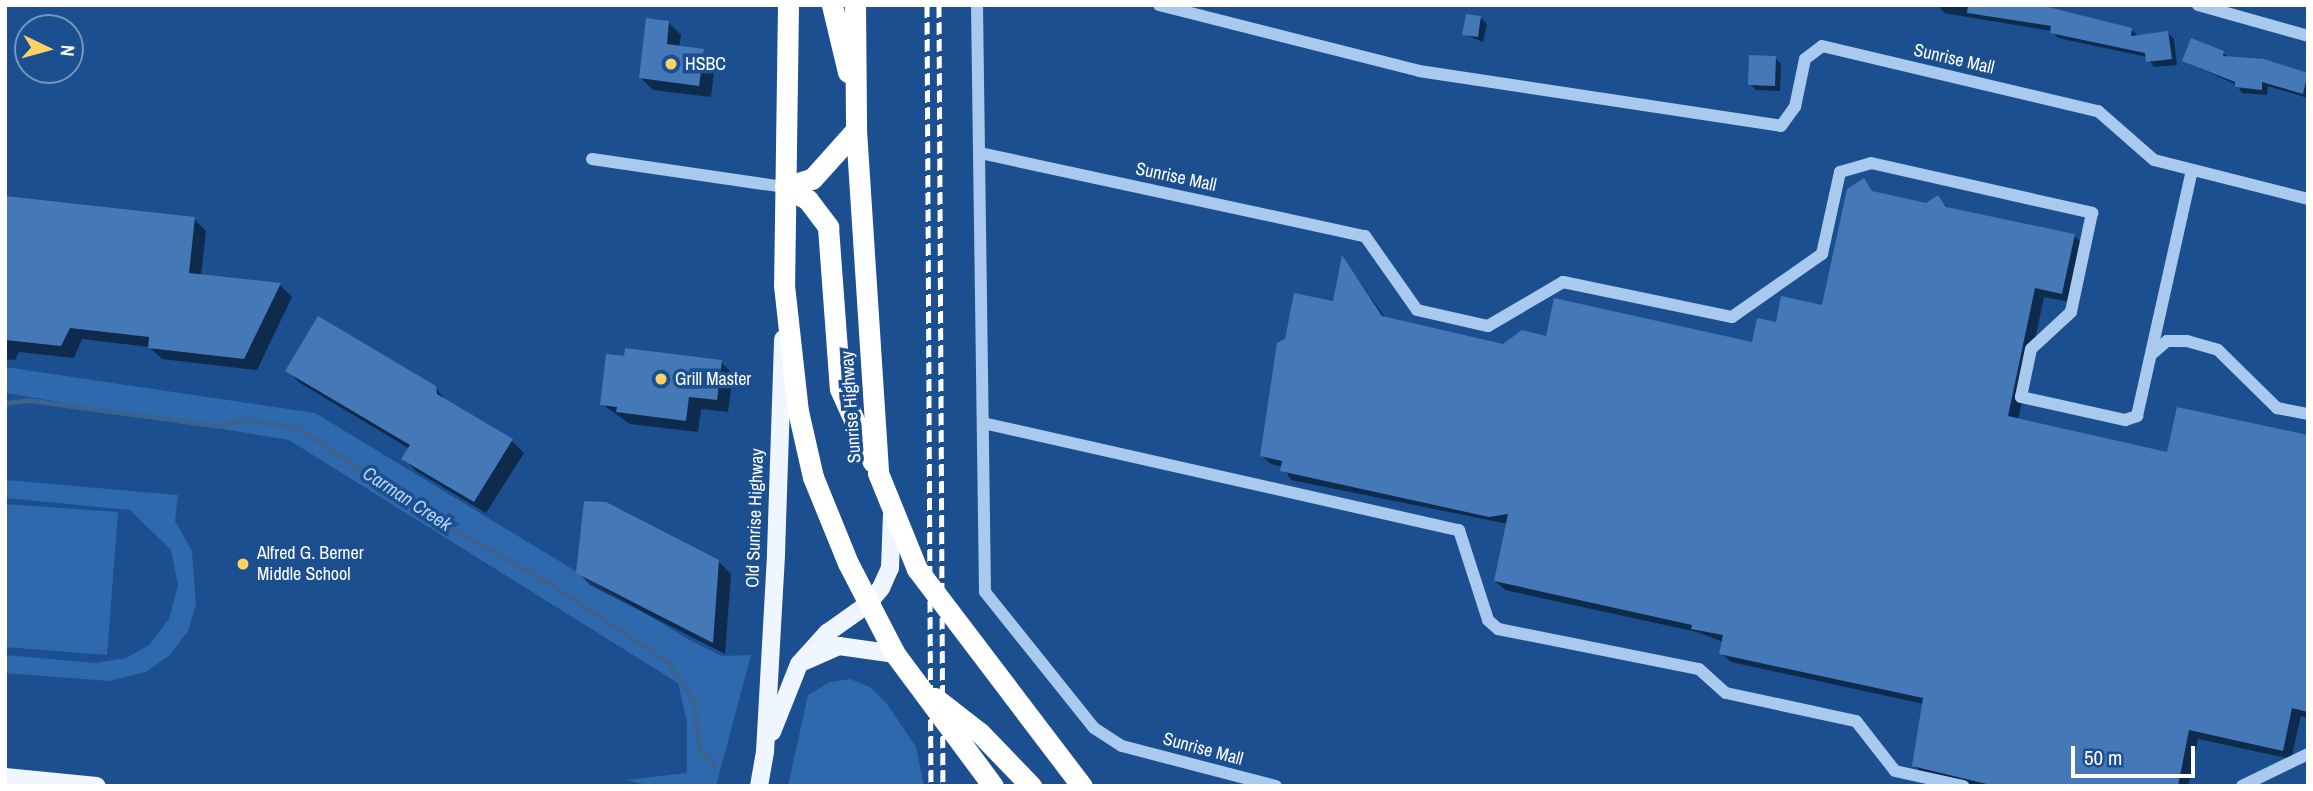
<!DOCTYPE html>
<html>
<head>
<meta charset="utf-8">
<style>
	body { margin:0 }
	#map { position:relative; width:2313px; height:791px; overflow:hidden; background:#1b4f8f; font-family:"Archivo Narrow",sans-serif }
	div>[style] { position:absolute }
	[style*='--x'] { left:calc(var(--x)*1px); top:calc(var(--y)*1px); width:calc(var(--w)*1px); rotate:calc(var(--a)*1deg) }
	.green>* { inset:0; background:#2e69ad }
	.shadow>* { inset:0; background:#0007 }
	.stream>* { height:5px; margin:-2.5px; padding:0 2.5px; transform-origin:2.5px; border-radius:2.5px; background:#3c6290 }
	.building>* { inset:0; background:#4478b7 }
	.minor>* { height:12px; margin:-6px; padding:0 6px; transform-origin:6px; border-radius:6px; background:#a9c9ee }
	.major>* { height:18px; margin:-9px; padding:0 9px; transform-origin:9px; border-radius:9px; background:#f0f6ff }
	.highway>* { height:21px; margin:-10.5px; padding:0 10.5px; transform-origin:10.5px; border-radius:10.5px; background:#fff }
	.rail>* { height:5px; margin-top:-2.5px; transform-origin:0; background:repeating-linear-gradient(90deg,#fff 0 12px,transparent 0 17px) }
	.dots>* { width:19px; height:19px; translate:-50% -50%; box-sizing:border-box; border:4px solid #1b4f8f; border-radius:50% }
	span { translate:-50% -50%; white-space:nowrap; text-align:center; line-height:1.15; -webkit-text-stroke:7px #1b4f8f; paint-order:stroke }
	.street-label { font-size:18px; color:#fff }
	.poi-label { font-size:18px; color:#fff }
	.left { translate:0 -50%; text-align:left }
	.water-label { font-size:19px; color:#b5d3f5; font-style:italic }
	.frame { position:absolute; inset:0; border:7px solid #fff; pointer-events:none }
	.north { position:absolute; left:14px; top:14px; width:70px; height:70px; box-sizing:border-box; background:#1b4f8f; border:2px solid #7695bc; border-radius:50%; rotate:95deg; font-size:19px; font-weight:700; line-height:28px; text-align:center; color:#fff }
	.north::after { content:''; display:block; margin:auto; width:24px; height:32px; background:#ffd166; clip-path:polygon(50% 0,100% 100%,50% 72%,0 100%) }
	.scale { position:absolute; left:2071px; top:746px; width:124px; height:32px; box-sizing:border-box; border:4px solid #fff; border-top:0; padding-left:9px; font-size:21px; line-height:24px; white-space:nowrap; color:#fff; -webkit-text-stroke:5px #1b4f8f; paint-order:stroke }
</style>
</head>
<body>
<div id="map">
	<div class="green">
		<i style="clip-path:polygon(5px 367px,315px 413px,691px 641px,722px 656px,751px 655px,716px 786px,650px 786px,626px 780px,687px 773px,687px 722px,678px 683px,289px 440px,5px 393px)"></i>
		<i style="clip-path:polygon(5px 480px,178px 495px,175px 521px,192px 551px,196px 605px,188px 631px,170px 655px,146px 672px,109px 681px,5px 673px,5px 655px,96px 663px,126px 658px,149px 645px,169px 619px,178px 585px,171px 550px,130px 510px,5px 498px)"></i>
		<i style="clip-path:polygon(5px 504px,118px 512px,107px 655px,5px 647px)"></i>
		<i style="clip-path:polygon(850px 679px,870px 687px,887px 704px,916px 747px,924px 786px,788px 786px,808px 695px,830px 682px)"></i>
	</div>
	<div class="shadow">
		<i style="clip-path:polygon(1938px 5px,2037px 5px,2132px 30px,2138px 36px,2168px 33px,2174px 39px,2177px 65px,2154px 67px,2147px 57px,2058px 38px,2052px 31px,1944px 13px)"></i>
		<i style="clip-path:polygon(1481px 18px,1487px 24px,1483px 42px,1464px 34px)"></i>
		<i style="clip-path:polygon(669px 23px,681px 35px,679px 48px,703px 51px,715px 63px,711px 97px,653px 90px,641px 78px)"></i>
		<i style="clip-path:polygon(2223px 53px,2229px 58px,2264px 61px,2308px 75px,2308px 98px,2268px 86px,2267px 95px,2242px 93px,2237px 85px,2184px 61px)"></i>
		<i style="clip-path:polygon(1775px 58px,1781px 64px,1780px 91px,1756px 90px,1750px 84px)"></i>
		<i style="clip-path:polygon(1863px 181px,1875px 194px,1927px 204px,1938px 197px,1950px 210px,2074px 236px,2084px 245px,2071px 302px,2044px 297px,2018px 420px,2169px 454px,2308px 437px,2308px 718px,2301px 716px,2291px 759px,2198px 739px,2188px 786px,1973px 786px,1923px 774px,1914px 765px,1924px 704px,1731px 662px,1721px 653px,1723px 642px,1697px 632px,1505px 590px,1495px 581px,1508px 524px,1291px 480px,1283px 467px,1271px 464px,1261px 455px,1334px 303px,1343px 258px,1386px 319px,1503px 345px,1547px 338px,1753px 344px,1777px 324px,1823px 308px)"></i>
		<i style="clip-path:polygon(5px 197px,194px 219px,206px 231px,201px 276px,280px 285px,292px 297px,257px 370px,162px 359px,149px 347px,82px 339px,74px 358px,19px 352px,15px 360px,5px 359px)"></i>
		<i style="clip-path:polygon(721px 362px,733px 374px,728px 412px,701px 409px,698px 432px,630px 424px,602px 404px)"></i>
		<i style="clip-path:polygon(288px 371px,435px 387px,448px 403px,512px 441px,524px 453px,486px 513px,416px 471px,404px 459px,410px 449px,300px 383px)"></i>
		<i style="clip-path:polygon(718px 561px,731px 574px,725px 654px,590px 585px,578px 572px)"></i>
	</div>
	<div class="stream">
		<i style="--x:5;--y:403;--w:23;--a:-7"></i>
		<i style="--x:28;--y:400;--w:194;--a:7.7"></i>
		<i style="--x:220;--y:426;--w:26;--a:-16"></i>
		<i style="--x:245;--y:419;--w:55;--a:9.5"></i>
		<i style="--x:299;--y:428;--w:162;--a:33.7"></i>
		<i style="--x:434;--y:518;--w:132;--a:29.5"></i>
		<i style="--x:549;--y:583;--w:143;--a:33.6"></i>
		<i style="--x:668;--y:662;--w:48;--a:57"></i>
		<i style="--x:694;--y:702;--w:48;--a:84.1"></i>
		<i style="--x:699;--y:750;--w:23;--a:45"></i>
	</div>
	<div class="building">
		<i style="clip-path:polygon(1968px 5px,2040px 5px,2132px 28px,2131px 36px,2168px 31px,2172px 59px,2146px 62px,2145px 53px,2050px 33px,2051px 26px,1967px 13px)"></i>
		<i style="clip-path:polygon(1466px 14px,1481px 16px,1478px 37px,1462px 35px)"></i>
		<i style="clip-path:polygon(646px 18px,669px 21px,667px 44px,704px 49px,699px 86px,639px 78px)"></i>
		<i style="clip-path:polygon(2191px 38px,2224px 51px,2223px 56px,2264px 59px,2308px 73px,2303px 94px,2262px 82px,2262px 90px,2235px 87px,2235px 82px,2182px 61px)"></i>
		<i style="clip-path:polygon(1749px 55px,1776px 56px,1775px 86px,1748px 85px)"></i>
		<i style="clip-path:polygon(1864px 178px,1872px 191px,1926px 203px,1938px 195px,1946px 207px,2075px 234px,2062px 294px,2035px 288px,2008px 416px,2167px 452px,2177px 407px,2308px 435px,2308px 712px,2292px 708px,2283px 751px,2189px 730px,2178px 786px,1995px 786px,1912px 766px,1923px 698px,1719px 654px,1723px 635px,1691px 629px,1692px 625px,1494px 581px,1508px 514px,1489px 517px,1280px 471px,1282px 461px,1260px 456px,1277px 343px,1285px 339px,1294px 293px,1333px 301px,1342px 255px,1382px 316px,1503px 344px,1522px 330px,1546px 336px,1554px 298px,1752px 342px,1757px 318px,1776px 322px,1781px 296px,1822px 305px,1847px 189px)"></i>
		<i style="clip-path:polygon(5px 196px,195px 217px,189px 273px,281px 283px,244px 359px,148px 348px,149px 337px,70px 328px,61px 346px,5px 340px)"></i>
		<i style="clip-path:polygon(318px 316px,436px 386px,437px 394px,513px 439px,474px 502px,401px 459px,410px 445px,285px 371px)"></i>
		<i style="clip-path:polygon(625px 348px,722px 360px,717px 400px,689px 397px,686px 421px,616px 412px,617px 407px,600px 405px,606px 354px,624px 356px)"></i>
		<i style="clip-path:polygon(584px 501px,606px 502px,719px 560px,713px 643px,576px 573px)"></i>
	</div>
	<div class="minor">
		<i style="--x:977;--y:5;--w:587;--a:89.22"></i>
		<i style="--x:985;--y:592;--w:174;--a:51.3"></i>
		<i style="--x:1094;--y:728;--w:33;--a:33"></i>
		<i style="--x:1122;--y:746;--w:159;--a:14.6"></i>
		<i style="--x:1159;--y:5;--w:268;--a:14.2"></i>
		<i style="--x:1419;--y:71;--w:366;--a:8.6"></i>
		<i style="--x:1781;--y:126;--w:24;--a:-54"></i>
		<i style="--x:1795;--y:107;--w:49;--a:-78.2"></i>
		<i style="--x:1805;--y:59;--w:21;--a:-37"></i>
		<i style="--x:1822;--y:46;--w:284;--a:13.3"></i>
		<i style="--x:2098;--y:111;--w:74;--a:41.2"></i>
		<i style="--x:2154;--y:160;--w:159;--a:14.2"></i>
		<i style="--x:2198;--y:5;--w:114;--a:15.7"></i>
		<i style="--x:980;--y:153;--w:394;--a:12.2"></i>
		<i style="--x:1365;--y:236;--w:90;--a:54.9"></i>
		<i style="--x:1417;--y:310;--w:73;--a:12.7"></i>
		<i style="--x:1488;--y:326;--w:87;--a:-30.4"></i>
		<i style="--x:1563;--y:282;--w:173;--a:11.7"></i>
		<i style="--x:1732;--y:317;--w:110;--a:-35"></i>
		<i style="--x:1822;--y:254;--w:84;--a:-77.6"></i>
		<i style="--x:1840;--y:172;--w:32;--a:-16"></i>
		<i style="--x:1871;--y:163;--w:227;--a:12.7"></i>
		<i style="--x:2092;--y:213;--w:101;--a:102"></i>
		<i style="--x:2071;--y:312;--w:54;--a:137.2"></i>
		<i style="--x:2031;--y:349;--w:49;--a:101.8"></i>
		<i style="--x:2021;--y:397;--w:107;--a:12.5"></i>
		<i style="--x:2125;--y:420;--w:13;--a:-18"></i>
		<i style="--x:2137;--y:416;--w:252;--a:-77.4"></i>
		<i style="--x:592;--y:159;--w:195;--a:8.3"></i>
		<i style="--x:2153;--y:353;--w:18;--a:-41"></i>
		<i style="--x:2167;--y:341;--w:20;--a:0"></i>
		<i style="--x:2187;--y:341;--w:32;--a:16"></i>
		<i style="--x:2218;--y:350;--w:83;--a:44.5"></i>
		<i style="--x:2277;--y:408;--w:32;--a:11"></i>
		<i style="--x:983;--y:423;--w:488;--a:12.7"></i>
		<i style="--x:1459;--y:530;--w:95;--a:72.1"></i>
		<i style="--x:1488;--y:620;--w:13;--a:42"></i>
		<i style="--x:1498;--y:629;--w:205;--a:11.3"></i>
		<i style="--x:1699;--y:669;--w:36;--a:42"></i>
		<i style="--x:1726;--y:693;--w:133;--a:12.2"></i>
		<i style="--x:1856;--y:721;--w:63;--a:52"></i>
		<i style="--x:1895;--y:771;--w:70;--a:12.4"></i>
		<i style="--x:2242;--y:786;--w:73;--a:-25.9"></i>
	</div>
	<div class="major">
		<i style="--x:805;--y:661;--w:37;--a:-24"></i>
		<i style="--x:839;--y:646;--w:57;--a:8.1"></i>
		<i style="--x:772;--y:732;--w:73;--a:-68.3"></i>
		<i style="--x:799;--y:664;--w:42;--a:-47.9"></i>
		<i style="--x:827;--y:633;--w:50;--a:-35.3"></i>
		<i style="--x:868;--y:604;--w:21;--a:-51"></i>
		<i style="--x:881;--y:588;--w:22;--a:-66"></i>
		<i style="--x:890;--y:568;--w:55;--a:-87.9"></i>
		<i style="--x:5;--y:777;--w:92;--a:5.6"></i>
		<i style="--x:759;--y:786;--w:35;--a:-80"></i>
		<i style="--x:765;--y:752;--w:199;--a:-86.8"></i>
		<i style="--x:776;--y:553;--w:214;--a:-88.1"></i>
	</div>
	<div class="highway">
		<i style="--x:788;--y:5;--w:280;--a:90.8"></i>
		<i style="--x:784;--y:285;--w:127;--a:83.7"></i>
		<i style="--x:798;--y:411;--w:68;--a:77.2"></i>
		<i style="--x:813;--y:477;--w:93;--a:67.9"></i>
		<i style="--x:848;--y:563;--w:102;--a:62.7"></i>
		<i style="--x:895;--y:654;--w:164;--a:53.4"></i>
		<i style="--x:832;--y:5;--w:69;--a:76.6"></i>
		<i style="--x:855;--y:5;--w:125;--a:89.5"></i>
		<i style="--x:856;--y:130;--w:344;--a:86.3"></i>
		<i style="--x:878;--y:473;--w:104;--a:67.9"></i>
		<i style="--x:917;--y:569;--w:273;--a:52.8"></i>
		<i style="--x:785;--y:187;--w:26;--a:29"></i>
		<i style="--x:808;--y:200;--w:34;--a:53"></i>
		<i style="--x:828;--y:227;--w:162;--a:85.8"></i>
		<i style="--x:840;--y:389;--w:80;--a:65.7"></i>
		<i style="--x:785;--y:187;--w:28;--a:-17"></i>
		<i style="--x:812;--y:179;--w:66;--a:-48.1"></i>
		<i style="--x:935;--y:698;--w:57;--a:37.9"></i>
		<i style="--x:980;--y:733;--w:74;--a:46.1"></i>
	</div>
	<div class="rail">
		<i style="--x:927;--y:5;--w:781;--a:89.71"></i>
		<i style="--x:939;--y:5;--w:781;--a:89.71"></i>
	</div>
	<div class="dots">
		<i style="left:671px;top:64px;background:#ffd166"></i>
		<i style="left:661px;top:379px;background:#ffd166"></i>
		<i style="left:243px;top:564px;background:#ffd166"></i>
	</div>
	<div class="street-label">
		<span style="left:1954px;top:59px;rotate:13deg">Sunrise Mall</span>
		<span style="left:1176px;top:177px;rotate:12deg">Sunrise Mall</span>
		<span style="left:851px;top:407px;rotate:-94deg">Sunrise Highway</span>
		<span style="left:755px;top:518px;rotate:-88deg">Old Sunrise Highway</span>
		<span style="left:1203px;top:749px;rotate:15deg">Sunrise Mall</span>
	</div>
	<div class="poi-label">
		<span class="left" style="left:685px;top:64px">HSBC</span>
		<span class="left" style="left:675px;top:379px">Grill Master</span>
		<span class="left" style="left:257px;top:564px">Alfred G. Berner<br>Middle School</span>
	</div>
	<div class="water-label">
		<span style="left:407px;top:499px;rotate:33deg">Carman Creek</span>
	</div>
	<div class="frame"></div>
	<div class="north">N</div>
	<div class="scale">50 m</div>
</div>
</body>
</html>
